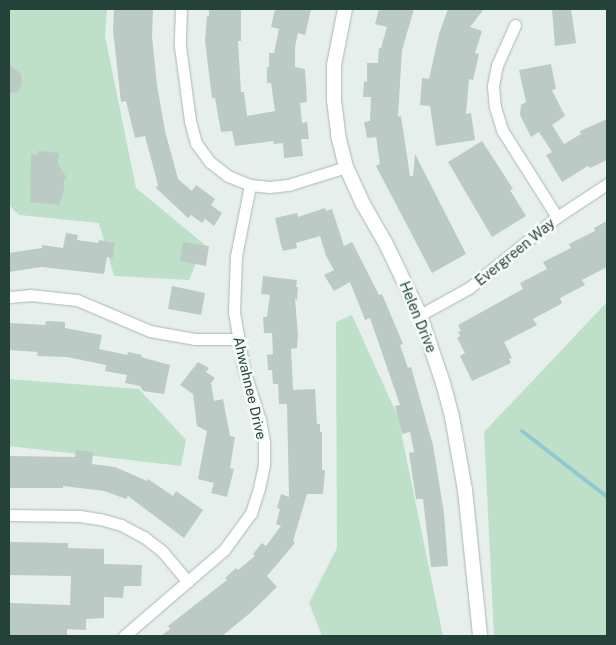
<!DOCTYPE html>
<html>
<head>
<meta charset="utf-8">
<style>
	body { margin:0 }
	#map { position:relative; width:616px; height:645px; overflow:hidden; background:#e6efeb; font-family:"Public Sans",sans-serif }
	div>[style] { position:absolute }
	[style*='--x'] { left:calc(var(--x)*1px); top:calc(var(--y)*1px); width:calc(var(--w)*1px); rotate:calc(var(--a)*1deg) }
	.green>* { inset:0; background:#bfe0c8 }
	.stream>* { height:4px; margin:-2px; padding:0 2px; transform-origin:2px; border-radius:2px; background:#8ec9d4 }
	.building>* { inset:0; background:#bbcac4 }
	.roads { filter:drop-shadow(0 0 1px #a8b8b2) drop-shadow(0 0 1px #a8b8b2) }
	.minor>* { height:11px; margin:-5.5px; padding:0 5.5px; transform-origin:5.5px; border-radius:5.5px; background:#fff }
	.tertiary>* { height:14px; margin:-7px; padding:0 7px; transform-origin:7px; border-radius:7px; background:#fff }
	span { translate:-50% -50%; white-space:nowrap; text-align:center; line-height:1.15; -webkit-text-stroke:5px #f7fbf9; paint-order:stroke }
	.street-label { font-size:14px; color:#24423a }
	.frame { position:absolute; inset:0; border:10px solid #24423a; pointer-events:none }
</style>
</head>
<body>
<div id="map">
	<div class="green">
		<i style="clip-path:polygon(9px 9px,107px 9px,105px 36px,136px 188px,204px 244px,189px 280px,114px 276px,99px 223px,19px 215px,9px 205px)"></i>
		<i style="clip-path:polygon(607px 302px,607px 636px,494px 636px,484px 432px)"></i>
		<i style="clip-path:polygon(352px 315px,398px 417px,443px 636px,322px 636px,309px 603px,337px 548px,336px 322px)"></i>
		<i style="clip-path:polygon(9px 379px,139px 389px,186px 440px,181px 466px,9px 446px)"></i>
	</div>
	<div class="stream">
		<i style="--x:522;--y:431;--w:108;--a:37.8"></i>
	</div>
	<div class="building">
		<i style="clip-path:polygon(114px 9px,153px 9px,152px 36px,157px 85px,165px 131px,178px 179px,192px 191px,196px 185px,215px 199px,211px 205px,222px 213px,214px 226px,205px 219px,202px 223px,191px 215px,188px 218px,156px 188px,158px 185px,145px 136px,135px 138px,126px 101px,121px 102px,113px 30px)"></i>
		<i style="clip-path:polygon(275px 9px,311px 9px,305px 35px,298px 33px,295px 47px,295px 67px,305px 69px,307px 102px,300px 103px,302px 123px,307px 122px,309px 139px,301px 139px,303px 156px,284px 158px,283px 143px,274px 144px,273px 141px,235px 146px,232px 131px,221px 132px,215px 98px,212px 98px,205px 41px,207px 16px,209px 16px,209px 10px,241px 10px,241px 41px,238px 41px,241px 92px,244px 92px,247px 116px,275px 111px,271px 83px,267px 83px,267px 67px,269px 67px,269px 53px,274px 53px,279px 29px,271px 27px)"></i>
		<i style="clip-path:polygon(379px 9px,414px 9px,402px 50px,398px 117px,401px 116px,410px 176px,413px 176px,415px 154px,466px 254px,432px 273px,376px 166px,380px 164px,376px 137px,367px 138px,364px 122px,370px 121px,371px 97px,363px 97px,364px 81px,367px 82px,367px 63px,378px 63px,379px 48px,381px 48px,387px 27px,375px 24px)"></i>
		<i style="clip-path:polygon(448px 9px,484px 9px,470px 27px,482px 31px,475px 53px,479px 54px,473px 80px,469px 79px,466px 114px,471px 113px,475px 140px,436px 146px,430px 106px,420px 105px,422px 78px,429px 79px,439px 34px)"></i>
		<i style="clip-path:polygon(552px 9px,571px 9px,576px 43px,555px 46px)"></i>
		<i style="clip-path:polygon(9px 64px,21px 74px,22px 84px,18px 92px,9px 93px)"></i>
		<i style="clip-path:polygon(551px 64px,556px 89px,552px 90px,565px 116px,552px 125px,564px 144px,581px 134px,580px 131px,607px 119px,607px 160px,590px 168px,588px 166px,562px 182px,546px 155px,552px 152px,539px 132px,531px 137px,520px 115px,521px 105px,526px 102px,519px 70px)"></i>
		<i style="clip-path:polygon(482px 141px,513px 189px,510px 190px,526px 216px,492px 237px,448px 162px)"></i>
		<i style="clip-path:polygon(38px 151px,59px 153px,58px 164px,67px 178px,64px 180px,64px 190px,59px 205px,30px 202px,31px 154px,38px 155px)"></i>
		<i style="clip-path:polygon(325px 208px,326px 211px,332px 209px,344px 246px,352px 242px,379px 295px,382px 294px,403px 344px,400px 345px,408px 368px,411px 367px,433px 445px,444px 513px,448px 566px,431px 567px,423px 499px,416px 499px,409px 453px,414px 452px,410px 432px,402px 434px,395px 406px,400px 405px,370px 318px,365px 320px,350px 282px,334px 291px,324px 275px,334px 270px,326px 256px,320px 236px,296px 243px,297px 248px,283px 251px,281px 245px,275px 218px,297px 213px,298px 217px)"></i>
		<i style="clip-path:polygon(607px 221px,607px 267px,582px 280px,585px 285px,560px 298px,562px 303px,559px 305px,533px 319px,537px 325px,504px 342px,512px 358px,509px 359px,511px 363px,472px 381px,460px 356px,465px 353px,457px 338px,460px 336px,458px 332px,461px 331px,458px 325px,523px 289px,520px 283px,547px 269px,543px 262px,571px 248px,569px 244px,595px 231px,594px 228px)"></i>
		<i style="clip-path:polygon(66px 233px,78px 235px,77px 240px,98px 243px,99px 240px,115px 243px,113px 258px,107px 257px,104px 274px,41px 267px,9px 272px,9px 253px,42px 248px,42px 245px,63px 248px)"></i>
		<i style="clip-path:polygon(183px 242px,209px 246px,206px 266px,180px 261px)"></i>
		<i style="clip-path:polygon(263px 276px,297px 280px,296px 287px,298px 287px,297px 300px,295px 299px,298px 335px,297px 348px,291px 349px,293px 390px,315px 389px,317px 424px,320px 424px,320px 432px,322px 432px,322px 470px,325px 470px,323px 494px,307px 494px,293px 541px,295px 543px,267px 576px,277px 587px,249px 614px,222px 636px,161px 636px,170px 629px,168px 626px,227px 580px,225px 578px,236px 568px,238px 570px,255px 556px,253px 554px,262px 543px,266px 546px,281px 526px,276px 524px,280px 509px,277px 508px,281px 494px,289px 497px,287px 404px,279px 404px,278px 384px,273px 384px,272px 370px,268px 370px,267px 355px,273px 354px,272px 333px,264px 333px,263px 317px,267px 317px,270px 295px,261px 294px)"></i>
		<i style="clip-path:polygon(172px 286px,205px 293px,201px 315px,168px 309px)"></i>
		<i style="clip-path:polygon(46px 321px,65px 322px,65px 328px,102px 335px,99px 349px,127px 355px,128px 352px,142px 355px,141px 357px,170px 365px,164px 394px,143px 391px,140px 386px,125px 383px,127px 375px,105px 371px,106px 365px,67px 357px,37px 356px,38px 352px,9px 350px,10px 323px,45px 325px)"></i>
		<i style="clip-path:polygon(198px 362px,209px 368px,206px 372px,215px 378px,211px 383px,214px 401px,223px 399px,230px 436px,235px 437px,230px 468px,234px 469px,227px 497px,211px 493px,214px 483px,198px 479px,207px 431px,197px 426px,193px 394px,180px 385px)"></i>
		<i style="clip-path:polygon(76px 450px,93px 452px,92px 464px,115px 467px,147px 481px,148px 479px,173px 496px,176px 491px,203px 510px,184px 538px,128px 496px,126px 499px,104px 491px,63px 486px,63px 488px,9px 488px,9px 456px,75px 457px)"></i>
		<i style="clip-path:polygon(9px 542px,68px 543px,68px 548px,104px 549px,104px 564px,142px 565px,141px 586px,124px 586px,123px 598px,104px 597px,104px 618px,86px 619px,86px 630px,67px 629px,67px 636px,9px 636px,9px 603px,70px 605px,71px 576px,9px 575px)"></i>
	</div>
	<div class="roads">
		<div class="minor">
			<i style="--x:181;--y:9;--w:37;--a:92"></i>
			<i style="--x:180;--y:46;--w:76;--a:82.4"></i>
			<i style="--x:190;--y:121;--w:23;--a:75"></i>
			<i style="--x:196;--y:143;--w:24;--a:54"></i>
			<i style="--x:210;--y:162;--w:23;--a:38"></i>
			<i style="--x:228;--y:176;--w:24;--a:22"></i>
			<i style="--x:250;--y:185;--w:19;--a:6"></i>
			<i style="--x:269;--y:187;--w:19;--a:-6"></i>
			<i style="--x:288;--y:185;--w:61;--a:-17.2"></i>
			<i style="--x:515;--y:25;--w:44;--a:114.2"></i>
			<i style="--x:497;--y:65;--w:21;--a:101"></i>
			<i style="--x:493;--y:86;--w:21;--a:85"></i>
			<i style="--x:495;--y:107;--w:24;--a:73"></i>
			<i style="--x:502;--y:130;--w:103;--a:57.7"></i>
			<i style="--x:9;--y:297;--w:21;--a:-5"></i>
			<i style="--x:30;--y:295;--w:47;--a:6.1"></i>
			<i style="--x:77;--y:300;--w:79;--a:23"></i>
			<i style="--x:150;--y:331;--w:46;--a:10.1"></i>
			<i style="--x:195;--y:339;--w:42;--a:0"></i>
			<i style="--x:420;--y:315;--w:56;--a:-28.9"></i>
			<i style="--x:469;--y:288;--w:113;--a:-38.9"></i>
			<i style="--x:557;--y:217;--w:60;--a:-33.4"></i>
			<i style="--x:9;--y:515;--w:71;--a:0.8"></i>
			<i style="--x:80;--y:516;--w:20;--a:9"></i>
			<i style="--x:100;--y:519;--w:22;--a:16"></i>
			<i style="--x:121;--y:525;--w:26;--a:28"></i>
			<i style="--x:144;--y:537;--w:23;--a:38"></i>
			<i style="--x:162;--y:551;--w:40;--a:50"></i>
			<i style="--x:124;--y:636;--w:132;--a:-40.7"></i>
			<i style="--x:224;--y:550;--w:46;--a:-53.9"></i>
			<i style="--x:251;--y:513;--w:26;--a:-72"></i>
			<i style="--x:259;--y:488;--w:24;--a:-78"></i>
			<i style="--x:264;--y:465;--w:23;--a:-90"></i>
			<i style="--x:264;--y:442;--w:22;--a:-100"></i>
			<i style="--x:260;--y:420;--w:52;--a:-107.7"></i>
			<i style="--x:244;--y:370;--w:59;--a:-99.8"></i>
			<i style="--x:234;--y:312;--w:56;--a:-88"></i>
			<i style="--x:236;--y:256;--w:72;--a:-78.8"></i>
		</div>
		<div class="tertiary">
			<i style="--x:345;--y:9;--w:57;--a:101.1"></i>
			<i style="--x:334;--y:65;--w:35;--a:90"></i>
			<i style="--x:334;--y:100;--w:35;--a:83"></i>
			<i style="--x:338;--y:135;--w:33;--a:76"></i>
			<i style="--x:346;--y:167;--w:41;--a:65.3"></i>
			<i style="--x:363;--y:204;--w:46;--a:60.1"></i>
			<i style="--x:386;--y:244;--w:79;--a:64.4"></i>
			<i style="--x:420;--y:315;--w:72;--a:71.3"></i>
			<i style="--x:443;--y:383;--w:35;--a:75"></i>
			<i style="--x:452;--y:417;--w:74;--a:79.9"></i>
			<i style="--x:465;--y:490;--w:147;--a:84.1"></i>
		</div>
	</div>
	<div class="street-label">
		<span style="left:515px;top:252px;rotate:-39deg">Evergreen Way</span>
		<span style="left:418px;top:317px;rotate:68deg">Helen Drive</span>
		<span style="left:250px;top:388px;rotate:77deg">Ahwahnee Drive</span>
	</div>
	<div class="frame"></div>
</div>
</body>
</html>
